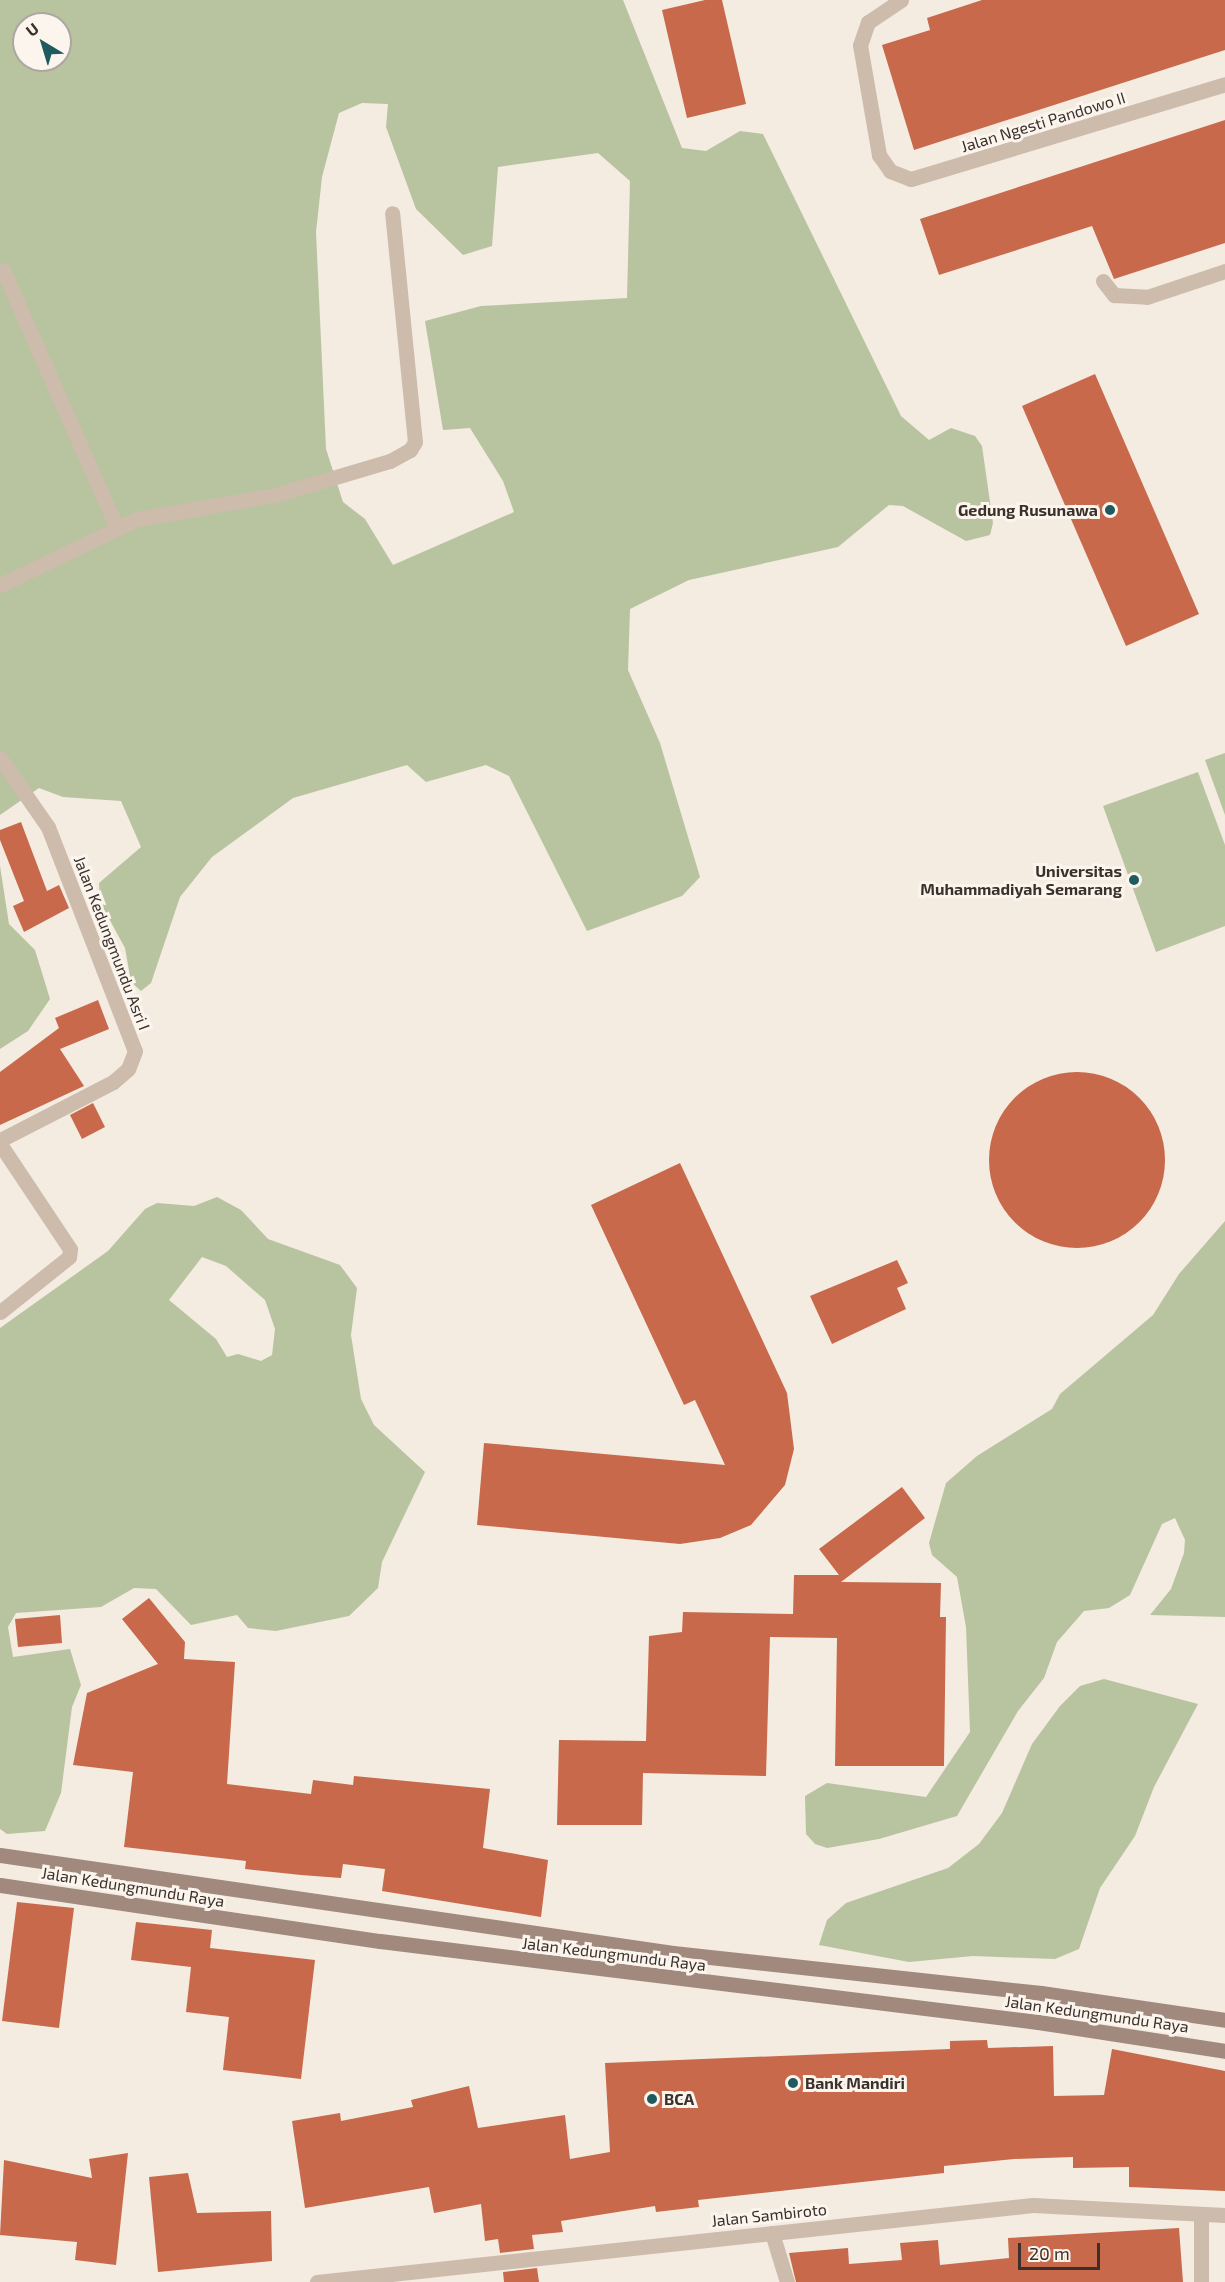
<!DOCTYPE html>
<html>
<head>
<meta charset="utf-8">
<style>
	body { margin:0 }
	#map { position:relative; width:1225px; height:2282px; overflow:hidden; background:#f4ebe1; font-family:"Exo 2",sans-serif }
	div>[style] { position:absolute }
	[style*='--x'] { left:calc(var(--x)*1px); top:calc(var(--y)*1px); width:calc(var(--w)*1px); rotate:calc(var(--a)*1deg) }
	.green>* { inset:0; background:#b8c4a0 }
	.building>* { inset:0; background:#c8694b }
	.round { border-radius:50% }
	.street>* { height:15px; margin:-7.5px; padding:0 7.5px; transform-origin:7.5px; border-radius:7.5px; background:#cdbbac }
	.secondary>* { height:15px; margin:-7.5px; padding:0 7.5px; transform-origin:7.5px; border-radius:7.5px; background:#a18a7d }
	.dots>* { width:16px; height:16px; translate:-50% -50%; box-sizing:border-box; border:3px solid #fbf5ee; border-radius:50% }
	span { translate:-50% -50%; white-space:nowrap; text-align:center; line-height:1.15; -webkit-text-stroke:6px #fbf5ee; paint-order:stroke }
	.street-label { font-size:16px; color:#3b302b }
	.poi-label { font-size:16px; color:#3b302b; font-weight:700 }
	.right { translate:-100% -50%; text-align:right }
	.left { translate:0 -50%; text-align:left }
	.north { position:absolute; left:12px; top:12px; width:60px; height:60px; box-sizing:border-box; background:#fbf5ee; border:2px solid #aea6a0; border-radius:50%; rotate:322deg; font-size:16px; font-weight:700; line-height:24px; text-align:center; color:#3b302b }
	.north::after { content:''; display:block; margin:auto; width:21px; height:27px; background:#1f5a5e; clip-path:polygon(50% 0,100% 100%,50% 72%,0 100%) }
	.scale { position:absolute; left:1018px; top:2243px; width:82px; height:27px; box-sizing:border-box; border:3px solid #3b302b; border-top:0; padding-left:8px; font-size:18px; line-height:21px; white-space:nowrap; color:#3b302b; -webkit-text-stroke:4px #fbf5ee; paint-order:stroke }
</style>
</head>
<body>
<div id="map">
	<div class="green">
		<i style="clip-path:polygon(evenodd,0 0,623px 0,682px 148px,706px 151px,740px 131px,763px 134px,901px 416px,929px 440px,951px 428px,975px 436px,982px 446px,993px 523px,990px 535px,966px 541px,903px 506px,889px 505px,838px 547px,689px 580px,630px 609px,628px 670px,660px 743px,700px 877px,682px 896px,587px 931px,509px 776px,486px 765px,426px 782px,407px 765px,293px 798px,212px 857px,180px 897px,151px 983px,141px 991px,131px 982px,125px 948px,100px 902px,99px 883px,141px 847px,121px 801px,63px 797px,39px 788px,0 815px,0 0,24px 24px,60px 24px,60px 60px,24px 60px,24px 24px,0 0,362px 103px,388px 104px,386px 127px,416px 209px,463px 255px,492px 246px,498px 167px,598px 153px,630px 181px,627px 298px,481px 306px,425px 321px,443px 430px,470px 428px,503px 481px,514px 512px,393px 565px,365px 519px,343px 502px,326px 449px,316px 232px,322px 177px,339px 113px,362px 103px)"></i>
		<i style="clip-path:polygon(1225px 753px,1225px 815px,1205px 760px)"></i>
		<i style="clip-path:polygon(1198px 772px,1225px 845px,1225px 926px,1156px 952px,1103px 806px)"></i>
		<i style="clip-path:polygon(0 866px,9px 924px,35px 950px,50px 999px,28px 1031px,0 1049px)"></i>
		<i style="clip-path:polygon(evenodd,217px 1197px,241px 1210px,268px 1239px,340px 1265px,357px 1288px,351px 1335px,361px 1399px,374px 1425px,425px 1472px,382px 1562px,378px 1588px,349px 1616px,276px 1631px,248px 1628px,237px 1615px,191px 1625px,156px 1589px,134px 1588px,101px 1607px,16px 1613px,8px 1627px,13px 1657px,70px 1649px,81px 1685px,72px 1707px,61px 1793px,45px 1831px,7px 1834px,0 1829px,0 1328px,108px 1251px,145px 1209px,157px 1203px,194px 1206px,217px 1197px,202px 1257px,226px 1266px,265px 1300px,275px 1329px,272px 1355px,261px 1361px,238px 1354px,227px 1357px,216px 1339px,169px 1300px,202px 1257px)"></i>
		<i style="clip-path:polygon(1225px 1221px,1225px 1617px,1150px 1615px,1171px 1589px,1184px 1553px,1185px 1540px,1175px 1518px,1162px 1524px,1130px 1595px,1109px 1608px,1084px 1611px,1057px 1642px,1044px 1678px,1018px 1711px,957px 1816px,879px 1839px,827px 1848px,815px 1844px,806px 1834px,805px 1796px,827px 1783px,926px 1797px,970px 1732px,966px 1627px,957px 1577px,932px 1555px,929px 1543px,946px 1483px,977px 1456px,1052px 1409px,1060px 1394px,1153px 1315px,1179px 1274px)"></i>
		<i style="clip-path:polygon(1104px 1679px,1198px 1704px,1154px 1787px,1135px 1836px,1100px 1888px,1079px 1949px,1055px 1959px,973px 1956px,909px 1962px,819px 1945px,827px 1920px,846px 1903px,948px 1868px,979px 1844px,1002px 1813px,1032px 1744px,1060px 1706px,1080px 1686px)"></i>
	</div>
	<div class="building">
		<i style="clip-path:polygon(705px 0,722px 0,746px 104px,687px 118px,662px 10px)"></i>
		<i style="clip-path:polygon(982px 0,1225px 0,1225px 50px,914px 150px,882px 45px,930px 30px,927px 18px)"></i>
		<i style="clip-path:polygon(1225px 120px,1225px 243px,1114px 279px,1092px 226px,939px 275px,920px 219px)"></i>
		<i style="clip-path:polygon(1095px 374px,1199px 614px,1126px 646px,1022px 406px)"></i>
		<i style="clip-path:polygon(21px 822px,47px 891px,59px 885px,69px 908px,24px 932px,13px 906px,24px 901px,0 840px,0 830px)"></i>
		<i style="clip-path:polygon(98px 1000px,109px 1029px,60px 1049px,84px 1086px,0 1125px,0 1072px,59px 1028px,55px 1018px)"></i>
		<i class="round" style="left:989px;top:1072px;width:176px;height:176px"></i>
		<i style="clip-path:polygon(93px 1103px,105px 1127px,82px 1139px,70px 1115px)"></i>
		<i style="clip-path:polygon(680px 1163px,787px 1393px,794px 1449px,785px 1485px,751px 1525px,720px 1538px,680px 1544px,477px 1525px,484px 1443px,725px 1465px,695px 1400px,684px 1405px,591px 1205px)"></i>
		<i style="clip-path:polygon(897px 1260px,908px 1283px,897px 1288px,906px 1309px,832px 1344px,810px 1296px)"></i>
		<i style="clip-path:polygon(902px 1487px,925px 1518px,841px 1582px,941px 1583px,940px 1617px,946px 1617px,944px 1766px,835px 1766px,837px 1638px,770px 1637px,766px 1776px,643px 1773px,642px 1825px,557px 1825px,559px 1740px,646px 1741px,649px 1636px,682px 1632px,683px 1612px,793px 1614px,794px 1575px,839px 1575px,819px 1549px)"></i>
		<i style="clip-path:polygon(149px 1598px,185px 1642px,184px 1659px,235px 1662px,227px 1784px,311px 1794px,313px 1780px,353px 1785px,354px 1776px,490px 1789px,483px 1848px,548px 1860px,541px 1917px,382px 1891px,385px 1869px,343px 1864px,341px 1878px,301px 1875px,245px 1869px,246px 1861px,124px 1847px,133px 1772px,73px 1765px,87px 1693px,158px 1664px,122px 1619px)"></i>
		<i style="clip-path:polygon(60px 1615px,62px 1643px,18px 1647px,15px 1619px)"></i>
		<i style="clip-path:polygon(17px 1902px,74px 1908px,59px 2028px,2px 2021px)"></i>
		<i style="clip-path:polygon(136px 1922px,212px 1930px,210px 1948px,315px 1960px,301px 2079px,223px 2070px,229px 2017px,186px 2012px,191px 1967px,131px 1960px)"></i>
		<i style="clip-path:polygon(987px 2040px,988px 2048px,1053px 2046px,1054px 2096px,1104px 2095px,1112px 2049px,1225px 2071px,1225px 2191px,1129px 2187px,1129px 2167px,1073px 2168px,1073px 2157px,1014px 2159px,944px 2166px,944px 2173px,698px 2200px,699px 2207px,656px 2212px,655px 2206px,561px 2221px,563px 2232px,532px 2235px,534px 2249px,500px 2253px,498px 2239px,485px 2241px,481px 2204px,434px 2213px,429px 2187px,305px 2208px,292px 2121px,340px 2113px,341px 2121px,413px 2107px,411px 2100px,469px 2086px,478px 2128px,565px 2115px,570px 2159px,610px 2152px,605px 2063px,950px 2049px,950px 2041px)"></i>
		<i style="clip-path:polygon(128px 2153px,116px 2265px,75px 2260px,77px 2242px,0 2235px,4px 2160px,92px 2178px,89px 2159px)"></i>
		<i style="clip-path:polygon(188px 2173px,197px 2213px,271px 2211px,272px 2261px,158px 2272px,149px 2177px)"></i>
		<i style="clip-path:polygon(1179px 2228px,1183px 2282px,796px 2282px,789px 2253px,848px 2248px,849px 2264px,902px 2260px,900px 2243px,938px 2240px,940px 2265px,1009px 2258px,1008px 2238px)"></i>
		<i style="clip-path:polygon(537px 2268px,539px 2282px,504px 2282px,503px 2272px)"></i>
	</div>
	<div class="street">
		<i style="--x:901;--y:0;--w:40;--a:146"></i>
		<i style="--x:868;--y:22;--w:24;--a:109"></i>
		<i style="--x:860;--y:45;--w:112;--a:80.2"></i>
		<i style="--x:879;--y:155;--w:19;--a:55"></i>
		<i style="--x:890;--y:171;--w:22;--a:21"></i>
		<i style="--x:911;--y:179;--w:328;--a:-16.8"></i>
		<i style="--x:3;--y:270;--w:283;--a:66.2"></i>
		<i style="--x:1103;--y:281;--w:18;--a:52"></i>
		<i style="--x:1114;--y:295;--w:33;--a:3"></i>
		<i style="--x:1147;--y:297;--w:82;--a:-18.4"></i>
		<i style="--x:0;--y:585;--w:152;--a:-25.7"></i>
		<i style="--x:137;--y:519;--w:140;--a:-9.9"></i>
		<i style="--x:275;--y:495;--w:120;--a:-16.5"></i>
		<i style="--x:390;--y:461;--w:23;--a:-29"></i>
		<i style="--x:410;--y:450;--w:9;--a:-58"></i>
		<i style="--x:415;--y:442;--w:230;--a:-95.7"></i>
		<i style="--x:0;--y:758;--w:84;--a:55.2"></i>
		<i style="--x:48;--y:827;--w:240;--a:68.8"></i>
		<i style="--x:135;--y:1051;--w:19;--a:111"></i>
		<i style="--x:128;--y:1069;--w:20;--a:139"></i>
		<i style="--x:113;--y:1082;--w:127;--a:152.8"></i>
		<i style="--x:0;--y:1144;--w:126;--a:56.3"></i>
		<i style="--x:70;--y:1249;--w:8;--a:97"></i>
		<i style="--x:69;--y:1257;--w:88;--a:141.4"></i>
		<i style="--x:1201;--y:2215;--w:67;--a:90"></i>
		<i style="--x:772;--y:2233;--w:51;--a:73"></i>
		<i style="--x:317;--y:2282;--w:720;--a:-6.14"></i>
		<i style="--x:1033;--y:2205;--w:192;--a:3"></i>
	</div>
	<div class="secondary">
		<i style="--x:0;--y:1855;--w:680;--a:8.28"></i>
		<i style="--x:673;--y:1953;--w:370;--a:6.2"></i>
		<i style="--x:1041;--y:1993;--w:186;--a:8.3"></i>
		<i style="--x:0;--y:1885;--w:384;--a:8.4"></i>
		<i style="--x:380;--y:1941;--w:663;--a:7.02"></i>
		<i style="--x:1038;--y:2022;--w:189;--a:8.8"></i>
	</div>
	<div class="dots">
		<i style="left:1110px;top:510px;background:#1f5a5e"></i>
		<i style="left:1134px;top:880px;background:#1f5a5e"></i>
		<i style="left:793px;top:2083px;background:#1f5a5e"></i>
		<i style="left:652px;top:2099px;background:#1f5a5e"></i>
	</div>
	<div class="street-label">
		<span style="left:1043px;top:122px;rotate:-17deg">Jalan Ngesti Pandowo II</span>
		<span style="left:112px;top:943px;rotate:69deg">Jalan Kedungmundu Asri I</span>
		<span style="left:133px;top:1887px;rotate:9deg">Jalan Kedungmundu Raya</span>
		<span style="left:614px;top:1954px;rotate:7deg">Jalan Kedungmundu Raya</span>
		<span style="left:1097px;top:2014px;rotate:8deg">Jalan Kedungmundu Raya</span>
		<span style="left:769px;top:2215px;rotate:-6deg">Jalan Sambiroto</span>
	</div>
	<div class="poi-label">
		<span class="right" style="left:1098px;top:510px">Gedung Rusunawa</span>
		<span class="right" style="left:1122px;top:880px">Universitas<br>Muhammadiyah Semarang</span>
		<span class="left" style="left:805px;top:2083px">Bank Mandiri</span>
		<span class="left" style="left:664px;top:2099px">BCA</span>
	</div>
	<div class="north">U</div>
	<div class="scale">20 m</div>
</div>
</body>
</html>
